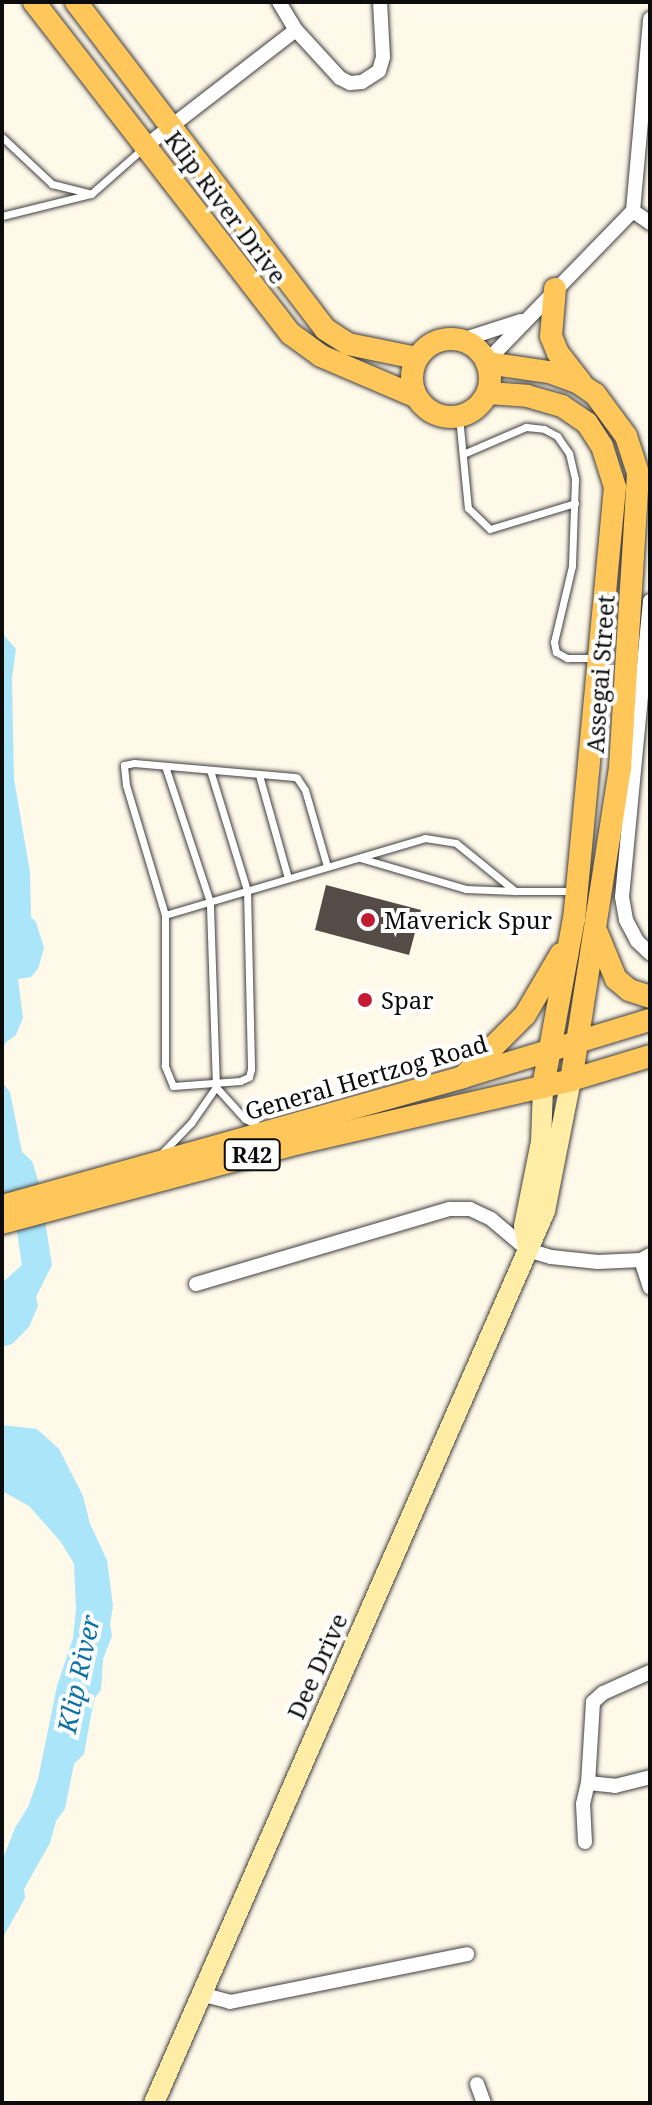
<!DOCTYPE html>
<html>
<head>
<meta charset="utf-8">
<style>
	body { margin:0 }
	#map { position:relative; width:652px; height:2105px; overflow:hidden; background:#fff9ea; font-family:"Noto Serif",serif }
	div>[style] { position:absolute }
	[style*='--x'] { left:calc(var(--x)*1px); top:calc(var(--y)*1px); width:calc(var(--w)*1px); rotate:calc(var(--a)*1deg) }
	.water>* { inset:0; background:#abe5fa }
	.building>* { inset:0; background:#554b47 }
	.roads { filter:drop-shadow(0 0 2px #3f3f3f) drop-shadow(0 0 2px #3f3f3f) }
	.lane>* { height:7px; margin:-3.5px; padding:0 3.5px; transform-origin:3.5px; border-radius:3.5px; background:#fff }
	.street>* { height:14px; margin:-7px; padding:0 7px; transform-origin:7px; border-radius:7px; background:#fff }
	.secondary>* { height:20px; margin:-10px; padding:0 10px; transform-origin:10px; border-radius:10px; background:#ffeca5 }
	.primary>* { height:22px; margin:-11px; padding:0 11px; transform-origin:11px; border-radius:11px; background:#ffc65a }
	.primary>.ring { margin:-11px; padding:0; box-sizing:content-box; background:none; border:22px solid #ffc65a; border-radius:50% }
	.dots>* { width:22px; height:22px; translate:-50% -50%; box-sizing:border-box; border:4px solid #fff; border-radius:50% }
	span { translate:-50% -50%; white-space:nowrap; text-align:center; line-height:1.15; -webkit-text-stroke:8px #fff; paint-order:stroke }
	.shield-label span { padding:2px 6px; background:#fff; border:2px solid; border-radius:6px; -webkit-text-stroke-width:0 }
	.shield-label { font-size:22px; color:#0c0c0c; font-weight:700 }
	.street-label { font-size:24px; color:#0c0c0c }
	.poi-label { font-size:24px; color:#0c0c0c }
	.left { translate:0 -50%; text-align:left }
	.water-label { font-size:26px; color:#0e72a4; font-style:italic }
	.frame { position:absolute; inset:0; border:4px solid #0c0c0c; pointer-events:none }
</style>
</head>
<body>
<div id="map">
	<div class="water">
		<i style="clip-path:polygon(2px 633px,16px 649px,12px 678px,14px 779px,30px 872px,31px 917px,36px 922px,44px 948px,38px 969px,31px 977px,18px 979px,23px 1018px,16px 1035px,5px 1043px,2px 1052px)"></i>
		<i style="clip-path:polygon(2px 1082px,10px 1092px,22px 1152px,32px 1161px,39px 1183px,52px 1265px,36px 1297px,38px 1306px,29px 1327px,12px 1344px,2px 1347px,2px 1283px,22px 1265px,17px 1232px,2px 1192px)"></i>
		<i style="clip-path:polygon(2px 1425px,37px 1429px,59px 1449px,83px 1496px,90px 1524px,107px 1560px,113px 1606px,110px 1624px,112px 1636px,103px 1659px,101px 1690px,94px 1699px,84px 1754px,74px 1764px,65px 1809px,56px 1821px,50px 1843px,24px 1889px,25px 1898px,2px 1939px,2px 1861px,15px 1828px,28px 1807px,38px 1779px,57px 1686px,73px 1638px,76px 1609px,74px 1564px,61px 1542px,29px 1506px,2px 1491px)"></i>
	</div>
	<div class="building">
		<i style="clip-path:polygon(326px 885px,421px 910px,409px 955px,315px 930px)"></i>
	</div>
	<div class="roads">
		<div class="lane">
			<i style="--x:2;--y:137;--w:69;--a:43.2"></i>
			<i style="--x:52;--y:184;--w:37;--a:14"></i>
			<i style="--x:2;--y:216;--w:92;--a:-13.9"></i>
			<i style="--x:91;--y:194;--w:68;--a:-41.4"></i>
			<i style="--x:459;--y:417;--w:91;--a:84.4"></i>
			<i style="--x:468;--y:508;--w:30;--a:44"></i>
			<i style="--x:490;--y:529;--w:89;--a:-17"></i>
			<i style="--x:463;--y:454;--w:69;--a:-23.2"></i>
			<i style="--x:526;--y:427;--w:18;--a:6"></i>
			<i style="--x:544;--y:429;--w:15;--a:28"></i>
			<i style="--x:557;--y:436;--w:21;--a:55"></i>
			<i style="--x:569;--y:453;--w:27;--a:77"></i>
			<i style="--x:575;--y:479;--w:87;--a:92"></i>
			<i style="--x:572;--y:566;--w:78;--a:103.3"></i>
			<i style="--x:554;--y:642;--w:10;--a:79"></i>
			<i style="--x:556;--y:652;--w:13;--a:29"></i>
			<i style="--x:567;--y:658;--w:27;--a:0"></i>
			<i style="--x:210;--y:770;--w:126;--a:72.9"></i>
			<i style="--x:247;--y:890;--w:179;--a:88.7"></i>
			<i style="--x:251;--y:1069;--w:8;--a:104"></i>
			<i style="--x:249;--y:1077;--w:10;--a:156"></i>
			<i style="--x:240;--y:1081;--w:67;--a:175.7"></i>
			<i style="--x:173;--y:1086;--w:22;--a:-112"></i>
			<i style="--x:165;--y:1066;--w:151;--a:-90"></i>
			<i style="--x:165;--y:915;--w:136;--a:-106.7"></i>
			<i style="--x:126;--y:785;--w:20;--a:-96"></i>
			<i style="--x:124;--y:765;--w:10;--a:-11"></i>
			<i style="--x:134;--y:763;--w:161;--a:5"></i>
			<i style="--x:294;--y:777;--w:3;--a:18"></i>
			<i style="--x:297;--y:778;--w:14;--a:56"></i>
			<i style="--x:305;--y:790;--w:79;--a:73.9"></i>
			<i style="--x:259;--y:775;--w:107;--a:74.3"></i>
			<i style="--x:360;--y:858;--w:110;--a:16.3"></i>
			<i style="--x:466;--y:889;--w:49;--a:2.3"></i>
			<i style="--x:165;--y:915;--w:271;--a:-16.5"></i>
			<i style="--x:425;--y:838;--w:31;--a:9"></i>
			<i style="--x:456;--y:843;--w:76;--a:39.1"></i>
			<i style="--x:515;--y:891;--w:59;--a:0"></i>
			<i style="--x:216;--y:1087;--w:43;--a:47.8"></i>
			<i style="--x:245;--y:1119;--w:18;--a:27"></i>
			<i style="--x:162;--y:1153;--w:42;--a:-46"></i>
			<i style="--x:191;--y:1123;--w:44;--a:-55.2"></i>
			<i style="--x:216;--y:1087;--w:185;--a:-91.9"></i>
			<i style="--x:210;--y:902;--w:143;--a:-108.3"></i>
		</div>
		<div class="street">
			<i style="--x:279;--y:2;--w:33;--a:59"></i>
			<i style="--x:296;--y:30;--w:65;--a:47.5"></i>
			<i style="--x:340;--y:78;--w:11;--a:27"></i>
			<i style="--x:350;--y:83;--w:12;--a:-5"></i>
			<i style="--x:362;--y:82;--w:20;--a:-33"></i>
			<i style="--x:379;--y:71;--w:15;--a:-74"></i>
			<i style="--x:383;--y:57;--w:55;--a:-93.1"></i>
			<i style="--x:147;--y:145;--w:188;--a:-37.7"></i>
			<i style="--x:633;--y:211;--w:21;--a:35"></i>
			<i style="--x:462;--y:340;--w:62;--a:-17.9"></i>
			<i style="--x:486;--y:362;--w:211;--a:-45.8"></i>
			<i style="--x:633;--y:211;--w:193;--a:-84.9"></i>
			<i style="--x:650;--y:601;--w:297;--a:95.4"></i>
			<i style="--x:622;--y:897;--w:23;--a:80"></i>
			<i style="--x:626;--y:920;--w:24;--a:62"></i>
			<i style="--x:637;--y:941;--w:18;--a:43"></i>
			<i style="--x:641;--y:1260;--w:29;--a:72"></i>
			<i style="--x:196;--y:1284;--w:265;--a:-16.5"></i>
			<i style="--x:450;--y:1209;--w:20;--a:0"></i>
			<i style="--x:470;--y:1209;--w:23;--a:25"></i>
			<i style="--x:491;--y:1219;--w:48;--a:40"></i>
			<i style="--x:528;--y:1250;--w:24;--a:17"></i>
			<i style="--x:551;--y:1257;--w:47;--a:6.1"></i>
			<i style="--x:598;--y:1262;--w:43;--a:-2.7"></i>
			<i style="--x:641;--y:1260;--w:10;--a:-29"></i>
			<i style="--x:650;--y:1672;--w:51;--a:155.9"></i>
			<i style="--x:603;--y:1693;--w:13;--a:138"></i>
			<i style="--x:593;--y:1702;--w:81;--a:93.5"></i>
			<i style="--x:588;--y:1783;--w:27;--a:6"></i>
			<i style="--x:615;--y:1786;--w:36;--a:-14"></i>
			<i style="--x:585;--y:1842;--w:38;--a:-93"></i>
			<i style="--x:583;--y:1804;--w:22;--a:-77"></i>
			<i style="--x:201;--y:1994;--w:30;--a:15"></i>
			<i style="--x:230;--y:2002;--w:242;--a:-11.4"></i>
			<i style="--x:477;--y:2084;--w:20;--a:70"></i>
		</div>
		<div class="secondary">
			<i style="--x:528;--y:1250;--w:24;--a:-99"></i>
			<i style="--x:524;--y:1226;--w:86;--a:-78.6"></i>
			<i style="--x:541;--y:1142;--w:55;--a:-87.9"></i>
			<i style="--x:154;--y:2103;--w:974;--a:-66.33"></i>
			<i style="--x:545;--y:1211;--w:134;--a:-78.8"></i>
		</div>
		<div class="primary">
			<i style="--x:34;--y:2;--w:420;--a:52.3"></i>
			<i style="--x:291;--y:334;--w:37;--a:36"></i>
			<i style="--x:321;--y:356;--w:102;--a:23.1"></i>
			<i style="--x:76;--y:2;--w:411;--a:52.7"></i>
			<i style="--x:325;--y:329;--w:27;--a:33"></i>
			<i style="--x:348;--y:344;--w:69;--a:11.6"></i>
			<i style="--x:555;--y:289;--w:47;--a:94.9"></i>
			<i style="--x:551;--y:336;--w:18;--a:68"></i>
			<i style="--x:558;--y:353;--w:37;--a:52"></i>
			<i class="ring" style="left:412px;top:339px;width:56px;height:56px"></i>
			<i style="--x:487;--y:363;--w:63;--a:8.3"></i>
			<i style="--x:549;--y:372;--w:30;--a:20"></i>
			<i style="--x:577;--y:382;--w:22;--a:34"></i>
			<i style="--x:595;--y:394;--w:52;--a:53.6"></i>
			<i style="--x:626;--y:436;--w:40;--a:72"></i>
			<i style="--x:638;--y:474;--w:295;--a:93.5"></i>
			<i style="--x:620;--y:768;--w:316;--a:98.9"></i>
			<i style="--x:488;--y:393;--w:39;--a:4"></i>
			<i style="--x:527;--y:396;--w:36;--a:16"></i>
			<i style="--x:562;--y:406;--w:30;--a:34"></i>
			<i style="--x:587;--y:423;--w:27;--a:57"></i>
			<i style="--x:602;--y:446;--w:43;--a:72.4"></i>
			<i style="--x:615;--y:487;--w:433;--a:95.4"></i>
			<i style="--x:574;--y:918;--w:172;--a:100.4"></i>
			<i style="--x:597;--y:933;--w:50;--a:67.6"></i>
			<i style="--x:616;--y:979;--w:17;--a:40"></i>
			<i style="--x:629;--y:990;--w:22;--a:18"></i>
			<i style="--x:466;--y:1074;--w:83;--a:-45"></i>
			<i style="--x:525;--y:1015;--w:71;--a:-59.5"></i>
			<i style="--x:2;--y:1206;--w:479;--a:-15.6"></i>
			<i style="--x:463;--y:1077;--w:195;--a:-17"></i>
			<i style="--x:2;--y:1223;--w:308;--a:-15.1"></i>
			<i style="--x:299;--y:1143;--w:279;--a:-13"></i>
			<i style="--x:571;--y:1080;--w:83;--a:-16.9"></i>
		</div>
	</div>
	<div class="dots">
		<i style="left:368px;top:920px;background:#c41b35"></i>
		<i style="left:365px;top:1000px;background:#c41b35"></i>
	</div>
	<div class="shield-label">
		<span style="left:252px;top:1155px">R42</span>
	</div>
	<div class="street-label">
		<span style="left:226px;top:207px;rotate:53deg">Klip River Drive</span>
		<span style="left:600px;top:674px;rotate:-86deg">Assegai Street</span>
		<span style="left:366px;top:1077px;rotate:-16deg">General Hertzog Road</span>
		<span style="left:317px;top:1666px;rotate:-66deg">Dee Drive</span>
	</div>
	<div class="poi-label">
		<span class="left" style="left:384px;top:920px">Maverick Spur</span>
		<span class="left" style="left:381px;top:1000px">Spar</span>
	</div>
	<div class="water-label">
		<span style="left:79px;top:1674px;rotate:-78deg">Klip River</span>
	</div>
	<div class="frame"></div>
</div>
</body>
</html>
